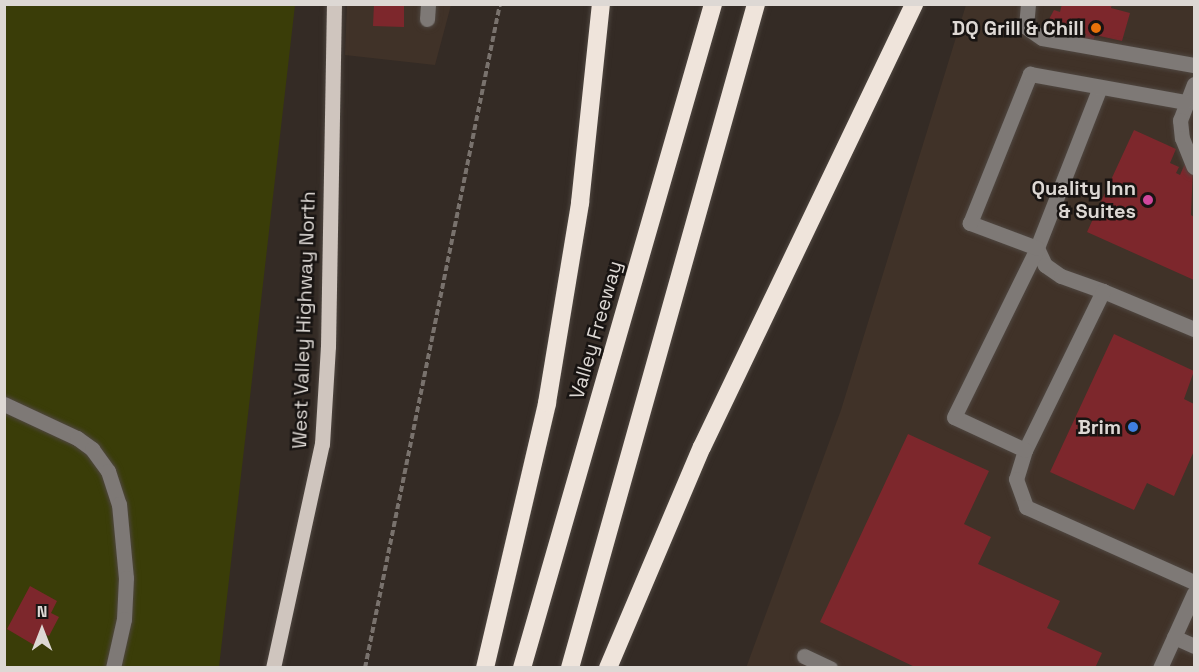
<!DOCTYPE html>
<html>
<head>
<meta charset="utf-8">
<style>
	body { margin:0 }
	#map { position:relative; width:1199px; height:672px; overflow:hidden; background:#342b25; font-family:"Space Grotesk",sans-serif }
	div>[style] { position:absolute }
	[style*='--x'] { left:calc(var(--x)*1px); top:calc(var(--y)*1px); width:calc(var(--w)*1px); rotate:calc(var(--a)*1deg) }
	.built>* { inset:0; background:#403228 }
	.green>* { inset:0; background:#3a3d08 }
	.building>* { inset:0; background:#7d272c }
	.path>* { height:4px; margin-top:-2px; transform-origin:0; background:repeating-linear-gradient(90deg,#79726d 0 6px,transparent 0 9px) }
	.roads { filter:drop-shadow(0 0 2px #4f4741) drop-shadow(0 0 2px #4f4741) }
	.minor>* { height:15px; margin:-7.5px; padding:0 7.5px; transform-origin:7.5px; border-radius:7.5px; background:#7e7976 }
	.major>* { height:15px; margin:-7.5px; padding:0 7.5px; transform-origin:7.5px; border-radius:7.5px; background:#cfc5be }
	.highway>* { height:18px; margin:-9px; padding:0 9px; transform-origin:9px; border-radius:9px; background:#efe4db }
	.dots>* { width:16px; height:16px; translate:-50% -50%; box-sizing:border-box; border:3px solid #181412; border-radius:50% }
	span { translate:-50% -50%; white-space:nowrap; text-align:center; line-height:1.15; -webkit-text-stroke:5px #181412; paint-order:stroke }
	.poi-label { font-size:20px; color:#ddd8d4; font-weight:700 }
	.right { translate:-100% -50%; text-align:right }
	.street-label { font-size:20px; color:#ddd8d4 }
	.frame { position:absolute; inset:0; border:6px solid #ddd8d4; pointer-events:none }
	.north { position:absolute; left:12px; top:600px; width:60px; height:60px; -webkit-text-stroke:4px #181412; paint-order:stroke; rotate:0deg; font-size:16px; font-weight:700; line-height:24px; text-align:center; color:#ddd8d4 }
	.north::after { content:''; display:block; margin:auto; width:21px; height:27px; background:#ddd8d4; clip-path:polygon(50% 0,100% 100%,50% 72%,0 100%) }
</style>
</head>
<body>
<div id="map">
	<div class="built">
		<i style="clip-path:polygon(347px 5px,451px 5px,435px 65px,345px 55px)"></i>
		<i style="clip-path:polygon(966px 5px,1194px 5px,1194px 667px,746px 668px,841px 410px)"></i>
	</div>
	<div class="green">
		<i style="clip-path:polygon(4px 5px,295px 5px,219px 667px,5px 667px)"></i>
	</div>
	<div class="building">
		<i style="clip-path:polygon(374px 4px,404px 4px,404px 27px,373px 26px)"></i>
		<i style="clip-path:polygon(1062px 4px,1112px 4px,1111px 8px,1130px 13px,1122px 41px,1095px 35px,1093px 42px,1084px 39px,1086px 34px,1047px 23px,1054px 10px,1060px 12px)"></i>
		<i style="clip-path:polygon(1134px 130px,1176px 149px,1170px 163px,1179px 167px,1176px 173px,1180px 175px,1194px 143px,1191px 215px,1194px 217px,1194px 280px,1087px 232px)"></i>
		<i style="clip-path:polygon(1114px 334px,1194px 371px,1184px 399px,1194px 404px,1194px 451px,1174px 496px,1147px 483px,1134px 510px,1050px 472px)"></i>
		<i style="clip-path:polygon(908px 434px,989px 471px,964px 524px,991px 537px,978px 564px,1060px 601px,1047px 628px,1102px 653px,1095px 668px,917px 668px,820px 622px)"></i>
		<i style="clip-path:polygon(30px 586px,57px 601px,51px 613px,59px 617px,49px 636px,41px 632px,34px 645px,7px 629px)"></i>
	</div>
	<div class="path">
		<i style="--x:365;--y:668;--w:678;--a:-78.51"></i>
	</div>
	<div class="roads">
		<div class="minor">
			<i style="--x:1028;--y:4;--w:23;--a:95"></i>
			<i style="--x:1026;--y:27;--w:19;--a:35"></i>
			<i style="--x:1042;--y:38;--w:154;--a:10.1"></i>
			<i style="--x:427;--y:19;--w:15;--a:-86"></i>
			<i style="--x:1194;--y:84;--w:39;--a:111"></i>
			<i style="--x:1180;--y:120;--w:18;--a:84"></i>
			<i style="--x:1182;--y:138;--w:31;--a:68"></i>
			<i style="--x:1100;--y:87;--w:173;--a:111.4"></i>
			<i style="--x:1037;--y:248;--w:19;--a:65"></i>
			<i style="--x:1045;--y:265;--w:19;--a:35"></i>
			<i style="--x:1061;--y:276;--w:45;--a:19.7"></i>
			<i style="--x:1194;--y:329;--w:99;--a:-157.3"></i>
			<i style="--x:1103;--y:291;--w:177;--a:116.1"></i>
			<i style="--x:1025;--y:450;--w:30;--a:107"></i>
			<i style="--x:1016;--y:479;--w:30;--a:70"></i>
			<i style="--x:1026;--y:507;--w:184;--a:24.1"></i>
			<i style="--x:4;--y:404;--w:81;--a:25"></i>
			<i style="--x:77;--y:438;--w:19;--a:36"></i>
			<i style="--x:92;--y:449;--w:27;--a:54"></i>
			<i style="--x:108;--y:471;--w:35;--a:72"></i>
			<i style="--x:119;--y:504;--w:74;--a:84.6"></i>
			<i style="--x:126;--y:578;--w:41;--a:92.8"></i>
			<i style="--x:124;--y:619;--w:50;--a:102.7"></i>
			<i style="--x:1025;--y:450;--w:78;--a:-155.1"></i>
			<i style="--x:954;--y:417;--w:188;--a:-63.8"></i>
			<i style="--x:1037;--y:248;--w:72;--a:-159.5"></i>
			<i style="--x:970;--y:223;--w:161;--a:-68.1"></i>
			<i style="--x:1030;--y:74;--w:158;--a:10.2"></i>
			<i style="--x:1174;--y:637;--w:22;--a:24"></i>
			<i style="--x:804;--y:656;--w:29;--a:25"></i>
			<i style="--x:1160;--y:668;--w:82;--a:-65.6"></i>
		</div>
		<div class="major">
			<i style="--x:273;--y:668;--w:229;--a:-77.7"></i>
			<i style="--x:322;--y:444;--w:98;--a:-86.5"></i>
			<i style="--x:328;--y:346;--w:342;--a:-89"></i>
		</div>
		<div class="highway">
			<i style="--x:485;--y:668;--w:272;--a:-76.8"></i>
			<i style="--x:547;--y:403;--w:203;--a:-80.6"></i>
			<i style="--x:580;--y:203;--w:200;--a:-84"></i>
			<i style="--x:522;--y:668;--w:691;--a:-73.95"></i>
			<i style="--x:570;--y:668;--w:690;--a:-74.35"></i>
			<i style="--x:608;--y:668;--w:240;--a:-67"></i>
			<i style="--x:702;--y:447;--w:491;--a:-64.4"></i>
		</div>
	</div>
	<div class="dots">
		<i style="left:1096px;top:28px;background:#e8710a"></i>
		<i style="left:1148px;top:200px;background:#d1479c"></i>
		<i style="left:1133px;top:427px;background:#3f7fe0"></i>
	</div>
	<div class="poi-label">
		<span class="right" style="left:1084px;top:28px">DQ Grill &amp; Chill</span>
		<span class="right" style="left:1136px;top:200px">Quality Inn<br>&amp; Suites</span>
		<span class="right" style="left:1121px;top:427px">Brim</span>
	</div>
	<div class="street-label">
		<span style="left:304px;top:320px;rotate:-88deg">West Valley Highway North</span>
		<span style="left:596px;top:330px;rotate:-74deg">Valley Freeway</span>
	</div>
	<div class="frame"></div>
	<div class="north">N</div>
</div>
</body>
</html>
